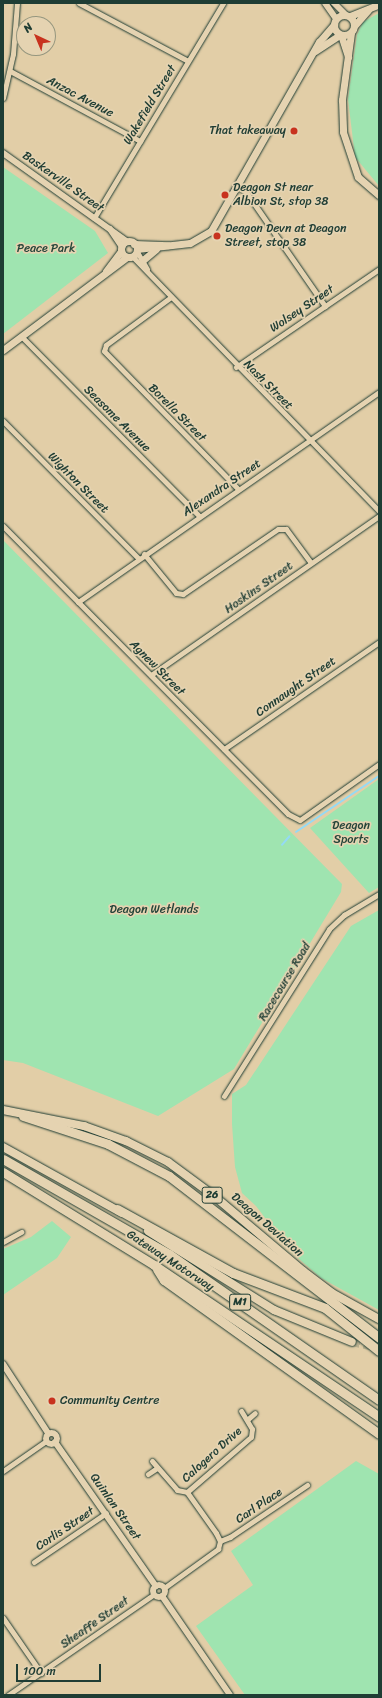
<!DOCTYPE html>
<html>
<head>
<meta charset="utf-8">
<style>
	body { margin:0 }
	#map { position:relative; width:382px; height:1698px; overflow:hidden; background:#e2cea7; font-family:Sriracha,sans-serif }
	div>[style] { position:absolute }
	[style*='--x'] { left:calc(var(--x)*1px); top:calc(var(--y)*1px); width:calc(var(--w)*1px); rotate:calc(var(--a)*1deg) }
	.green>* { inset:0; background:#9fe4b0 }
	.stream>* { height:1.5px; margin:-0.75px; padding:0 0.75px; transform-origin:0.75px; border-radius:0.75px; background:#94daf5 }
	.trunk-tunnel>* { height:8px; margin-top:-4px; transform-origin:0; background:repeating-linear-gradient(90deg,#bbb190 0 8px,transparent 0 12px) }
	.roads { filter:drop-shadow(0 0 1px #1f3d34) drop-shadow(0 0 1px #1f3d34) }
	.minor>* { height:5px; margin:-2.5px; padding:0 2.5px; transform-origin:2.5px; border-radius:2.5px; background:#e5d3b1 }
	.tertiary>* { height:6px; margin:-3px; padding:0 3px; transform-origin:3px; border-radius:3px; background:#e5d3b1 }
	.tertiary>.ring { margin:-3px; padding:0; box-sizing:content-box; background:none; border:6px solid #e5d3b1; border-radius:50% }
	.secondary>* { height:7px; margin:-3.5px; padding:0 3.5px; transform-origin:3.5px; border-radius:3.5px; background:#e5d3b1 }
	.secondary>.ring { margin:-3.5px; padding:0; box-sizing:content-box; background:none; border:7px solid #e5d3b1; border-radius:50% }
	.trunk>* { height:8px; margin:-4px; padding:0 4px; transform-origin:4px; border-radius:4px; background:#e5d3b1 }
	.motorway>* { height:9px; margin:-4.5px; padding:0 4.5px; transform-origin:4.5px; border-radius:4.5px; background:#e5d3b1 }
	.dots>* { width:11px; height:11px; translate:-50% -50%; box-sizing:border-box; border:2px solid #e5d3b1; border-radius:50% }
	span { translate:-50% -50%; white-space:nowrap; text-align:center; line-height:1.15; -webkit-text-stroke:3.5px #e5d3b1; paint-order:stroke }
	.shield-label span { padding:1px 3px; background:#e5d3b1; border:1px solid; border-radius:3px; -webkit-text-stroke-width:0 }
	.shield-label { font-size:11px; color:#1f3d34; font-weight:700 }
	.street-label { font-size:12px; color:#1f3d34 }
	.poi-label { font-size:12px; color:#1f3d34 }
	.right { translate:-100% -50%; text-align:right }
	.left { translate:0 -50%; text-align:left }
	.park-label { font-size:12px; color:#25453a }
	.frame { position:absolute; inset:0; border:4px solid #1f3d34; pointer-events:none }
	.north { position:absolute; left:16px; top:16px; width:40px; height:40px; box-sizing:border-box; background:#e5d3b1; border:1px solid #96977f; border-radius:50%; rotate:316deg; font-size:11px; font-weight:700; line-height:16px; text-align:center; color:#1f3d34 }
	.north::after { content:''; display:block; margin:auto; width:14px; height:18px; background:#c8321e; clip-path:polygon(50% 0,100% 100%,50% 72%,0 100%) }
	.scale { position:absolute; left:16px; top:1664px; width:85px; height:18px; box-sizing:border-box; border:2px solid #1f3d34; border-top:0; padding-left:5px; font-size:12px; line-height:14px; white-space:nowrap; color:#1f3d34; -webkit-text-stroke:3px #e5d3b1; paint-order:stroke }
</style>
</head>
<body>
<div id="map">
	<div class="green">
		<i style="clip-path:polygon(379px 13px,379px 186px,355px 157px,348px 99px,357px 35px,363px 22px)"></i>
		<i style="clip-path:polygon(3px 167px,95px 231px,108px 253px,3px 334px)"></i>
		<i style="clip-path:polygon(3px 540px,342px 884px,341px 892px,234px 1069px,158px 1116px,23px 1063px,3px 1060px)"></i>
		<i style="clip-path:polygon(379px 779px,379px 887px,369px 893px,310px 828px)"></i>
		<i style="clip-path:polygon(379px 910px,379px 1310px,321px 1278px,291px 1252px,256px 1206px,242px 1193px,235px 1167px,232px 1124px,232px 1094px,246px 1085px,351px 926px)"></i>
		<i style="clip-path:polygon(52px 1221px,71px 1237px,57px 1258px,3px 1295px,3px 1249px,31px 1237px)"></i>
		<i style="clip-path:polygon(356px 1461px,379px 1474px,379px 1695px,245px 1695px,196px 1626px,253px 1585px,231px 1551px)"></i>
	</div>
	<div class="stream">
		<i style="--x:296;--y:832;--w:100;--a:-34"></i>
		<i style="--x:282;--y:845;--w:11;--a:-49"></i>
	</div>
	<div class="trunk-tunnel">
		<i style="--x:352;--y:1342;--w:23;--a:13"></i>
	</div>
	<div class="roads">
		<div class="minor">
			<i style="--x:79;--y:3;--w:123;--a:28"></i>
			<i style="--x:10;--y:71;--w:148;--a:28.3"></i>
			<i style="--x:3;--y:98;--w:45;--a:-77.2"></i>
			<i style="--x:13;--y:54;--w:51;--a:-85.5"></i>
			<i style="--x:237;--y:186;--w:11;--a:34"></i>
			<i style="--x:246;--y:192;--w:139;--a:55.3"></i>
			<i style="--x:94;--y:218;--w:251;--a:-59"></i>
			<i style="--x:136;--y:250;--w:22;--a:60"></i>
			<i style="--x:132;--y:256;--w:355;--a:45.9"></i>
			<i style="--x:171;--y:297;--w:81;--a:143.6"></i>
			<i style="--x:106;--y:345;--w:6;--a:108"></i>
			<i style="--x:104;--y:351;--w:192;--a:45.8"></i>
			<i style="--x:21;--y:336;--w:253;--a:45.3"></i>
			<i style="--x:236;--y:367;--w:173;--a:-34.4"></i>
			<i style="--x:3;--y:421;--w:192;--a:45.4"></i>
			<i style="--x:3;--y:526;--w:405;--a:45.3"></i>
			<i style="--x:288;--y:814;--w:13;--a:27"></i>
			<i style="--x:300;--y:820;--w:97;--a:-35.3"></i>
			<i style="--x:144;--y:554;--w:50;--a:50.6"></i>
			<i style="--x:176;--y:593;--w:7;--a:8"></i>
			<i style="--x:183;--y:594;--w:115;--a:-34.4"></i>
			<i style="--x:278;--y:529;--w:8;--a:0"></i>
			<i style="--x:286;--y:529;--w:42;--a:53.7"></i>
			<i style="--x:78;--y:602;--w:367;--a:-34.9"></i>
			<i style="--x:151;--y:675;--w:278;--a:-34.9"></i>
			<i style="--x:224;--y:749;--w:188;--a:-34.6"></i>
			<i style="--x:224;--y:1096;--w:197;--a:-57.8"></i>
			<i style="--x:329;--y:929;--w:21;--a:-43"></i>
			<i style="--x:344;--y:915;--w:41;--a:-31"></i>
			<i style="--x:3;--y:1242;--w:21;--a:-29"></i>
			<i style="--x:248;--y:1419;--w:9;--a:-41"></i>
			<i style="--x:152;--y:1461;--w:38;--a:49"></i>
			<i style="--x:177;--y:1490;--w:10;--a:11"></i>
			<i style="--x:3;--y:1471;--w:52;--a:-34.9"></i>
			<i style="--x:148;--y:1474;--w:11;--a:-34"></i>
			<i style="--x:220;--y:1541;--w:11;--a:-22"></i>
			<i style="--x:230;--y:1537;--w:93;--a:-34"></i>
			<i style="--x:34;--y:1562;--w:87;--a:-34.2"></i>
			<i style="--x:164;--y:1588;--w:67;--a:-35.8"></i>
			<i style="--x:218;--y:1549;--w:8;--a:-76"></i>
			<i style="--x:220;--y:1541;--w:9;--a:-117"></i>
			<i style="--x:216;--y:1533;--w:50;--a:-125.3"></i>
			<i style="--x:187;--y:1492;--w:84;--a:-40.7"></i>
			<i style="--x:251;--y:1437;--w:8;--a:-83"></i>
			<i style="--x:252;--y:1429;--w:21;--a:-121"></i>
			<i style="--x:3;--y:1618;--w:67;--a:55.4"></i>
			<i style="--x:8;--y:1695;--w:176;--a:-34.6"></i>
		</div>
		<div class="tertiary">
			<i style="--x:325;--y:3;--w:19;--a:55"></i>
			<i style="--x:334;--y:3;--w:17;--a:45"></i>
			<i style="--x:3;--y:153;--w:153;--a:35.5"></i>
			<i style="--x:110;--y:229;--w:22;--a:56"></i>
			<i style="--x:3;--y:1364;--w:82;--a:56.9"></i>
			<i class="ring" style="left:45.5px;top:1432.5px;width:5px;height:5px"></i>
			<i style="--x:55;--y:1442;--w:176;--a:55"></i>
			<i class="ring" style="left:153px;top:1585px;width:6px;height:6px"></i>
			<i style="--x:162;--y:1596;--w:120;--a:55.5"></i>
		</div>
		<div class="secondary">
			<i class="ring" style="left:334px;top:15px;width:13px;height:13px"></i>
			<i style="--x:350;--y:16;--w:31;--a:-22"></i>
			<i style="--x:355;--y:25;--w:20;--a:-49"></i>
			<i style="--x:351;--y:33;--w:68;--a:97.7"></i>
			<i style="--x:342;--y:100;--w:32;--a:88"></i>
			<i style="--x:343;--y:132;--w:47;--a:71.6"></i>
			<i style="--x:358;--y:177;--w:28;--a:41"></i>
			<i style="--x:341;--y:35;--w:23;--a:72"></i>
			<i style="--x:315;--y:51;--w:30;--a:-33"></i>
			<i class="ring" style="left:121px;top:241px;width:9px;height:9px"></i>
			<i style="--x:134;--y:244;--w:34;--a:2"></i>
			<i style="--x:137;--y:249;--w:53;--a:-6.5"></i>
			<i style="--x:190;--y:243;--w:24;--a:-30"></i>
			<i style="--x:211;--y:231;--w:218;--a:-60.3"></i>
			<i style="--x:319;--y:42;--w:23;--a:-49"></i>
			<i style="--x:143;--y:260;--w:17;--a:-40"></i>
			<i style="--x:106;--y:271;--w:25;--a:-53"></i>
			<i style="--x:3;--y:350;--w:155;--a:-36.9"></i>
		</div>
		<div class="trunk">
			<i style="--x:3;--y:1110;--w:83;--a:11.2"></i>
			<i style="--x:84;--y:1126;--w:45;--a:19.7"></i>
			<i style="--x:126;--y:1141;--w:47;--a:26.6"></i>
			<i style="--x:168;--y:1162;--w:56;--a:36.3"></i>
			<i style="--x:213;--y:1195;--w:118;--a:40.2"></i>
			<i style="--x:303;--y:1271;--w:36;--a:37"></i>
			<i style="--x:332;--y:1293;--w:54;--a:29"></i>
			<i style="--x:3;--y:1147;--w:136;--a:29"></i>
			<i style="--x:148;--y:1231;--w:149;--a:32.1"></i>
			<i style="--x:274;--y:1310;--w:84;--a:22.3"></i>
		</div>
		<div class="motorway">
			<i style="--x:23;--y:1116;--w:89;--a:18.2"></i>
			<i style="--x:108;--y:1144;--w:69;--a:27.7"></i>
			<i style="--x:169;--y:1176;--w:265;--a:37.6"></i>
			<i style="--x:3;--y:1159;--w:191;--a:29.8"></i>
			<i style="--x:169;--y:1254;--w:256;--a:34.8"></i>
			<i style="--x:3;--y:1172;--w:177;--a:31.6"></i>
			<i style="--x:154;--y:1265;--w:272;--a:34"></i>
			<i style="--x:117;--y:1209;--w:132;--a:28.9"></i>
			<i style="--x:233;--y:1273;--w:98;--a:20.8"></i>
			<i style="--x:325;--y:1308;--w:69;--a:38.5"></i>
			<i style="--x:157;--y:1269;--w:13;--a:58"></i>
			<i style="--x:164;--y:1280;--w:264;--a:35.6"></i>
		</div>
	</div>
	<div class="dots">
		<i style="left:294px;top:131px;background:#c8321e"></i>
		<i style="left:225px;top:195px;background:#c8321e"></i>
		<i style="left:217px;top:236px;background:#c8321e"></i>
		<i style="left:52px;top:1401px;background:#c8321e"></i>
	</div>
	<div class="shield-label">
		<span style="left:212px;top:1195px">26</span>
		<span style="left:240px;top:1302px">M1</span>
	</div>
	<div class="street-label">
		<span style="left:80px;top:97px;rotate:28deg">Anzac Avenue</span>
		<span style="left:150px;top:105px;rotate:-59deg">Wakefield Street</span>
		<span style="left:63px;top:182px;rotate:35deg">Baskerville Street</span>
		<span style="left:302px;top:309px;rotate:-34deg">Wolsey Street</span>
		<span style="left:268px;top:385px;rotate:45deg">Nash Street</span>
		<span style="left:177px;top:413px;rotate:45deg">Borella Street</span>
		<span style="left:117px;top:419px;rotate:45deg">Seasome Avenue</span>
		<span style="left:78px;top:483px;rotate:45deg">Wighton Street</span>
		<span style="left:222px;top:488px;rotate:-34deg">Alexandra Street</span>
		<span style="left:259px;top:588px;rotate:-35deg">Hoskins Street</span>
		<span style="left:157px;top:668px;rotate:45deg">Agnew Street</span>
		<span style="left:296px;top:687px;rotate:-35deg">Connaught Street</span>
		<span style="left:285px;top:982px;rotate:-59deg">Racecourse Road</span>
		<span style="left:267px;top:1225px;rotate:41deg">Deagon Deviation</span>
		<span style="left:170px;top:1261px;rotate:33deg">Gateway Motorway</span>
		<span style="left:212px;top:1455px;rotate:-42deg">Calogero Drive</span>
		<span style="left:259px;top:1506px;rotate:-34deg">Carl Place</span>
		<span style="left:115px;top:1507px;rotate:55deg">Quinlan Street</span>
		<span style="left:65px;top:1529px;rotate:-34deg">Corlis Street</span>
		<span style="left:95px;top:1623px;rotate:-35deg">Sheaffe Street</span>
	</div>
	<div class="poi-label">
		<span class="right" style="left:286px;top:131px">That takeaway</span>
		<span class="left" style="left:233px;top:195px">Deagon St near<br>Albion St, stop 38</span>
		<span class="left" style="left:225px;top:236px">Deagon Devn at Deagon<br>Street, stop 38</span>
		<span class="left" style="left:60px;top:1401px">Community Centre</span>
	</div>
	<div class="park-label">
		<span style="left:46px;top:249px">Peace Park</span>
		<span style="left:351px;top:833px">Deagon<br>Sports</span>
		<span style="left:154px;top:910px">Deagon Wetlands</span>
	</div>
	<div class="frame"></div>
	<div class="north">N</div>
	<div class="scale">100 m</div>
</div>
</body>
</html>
